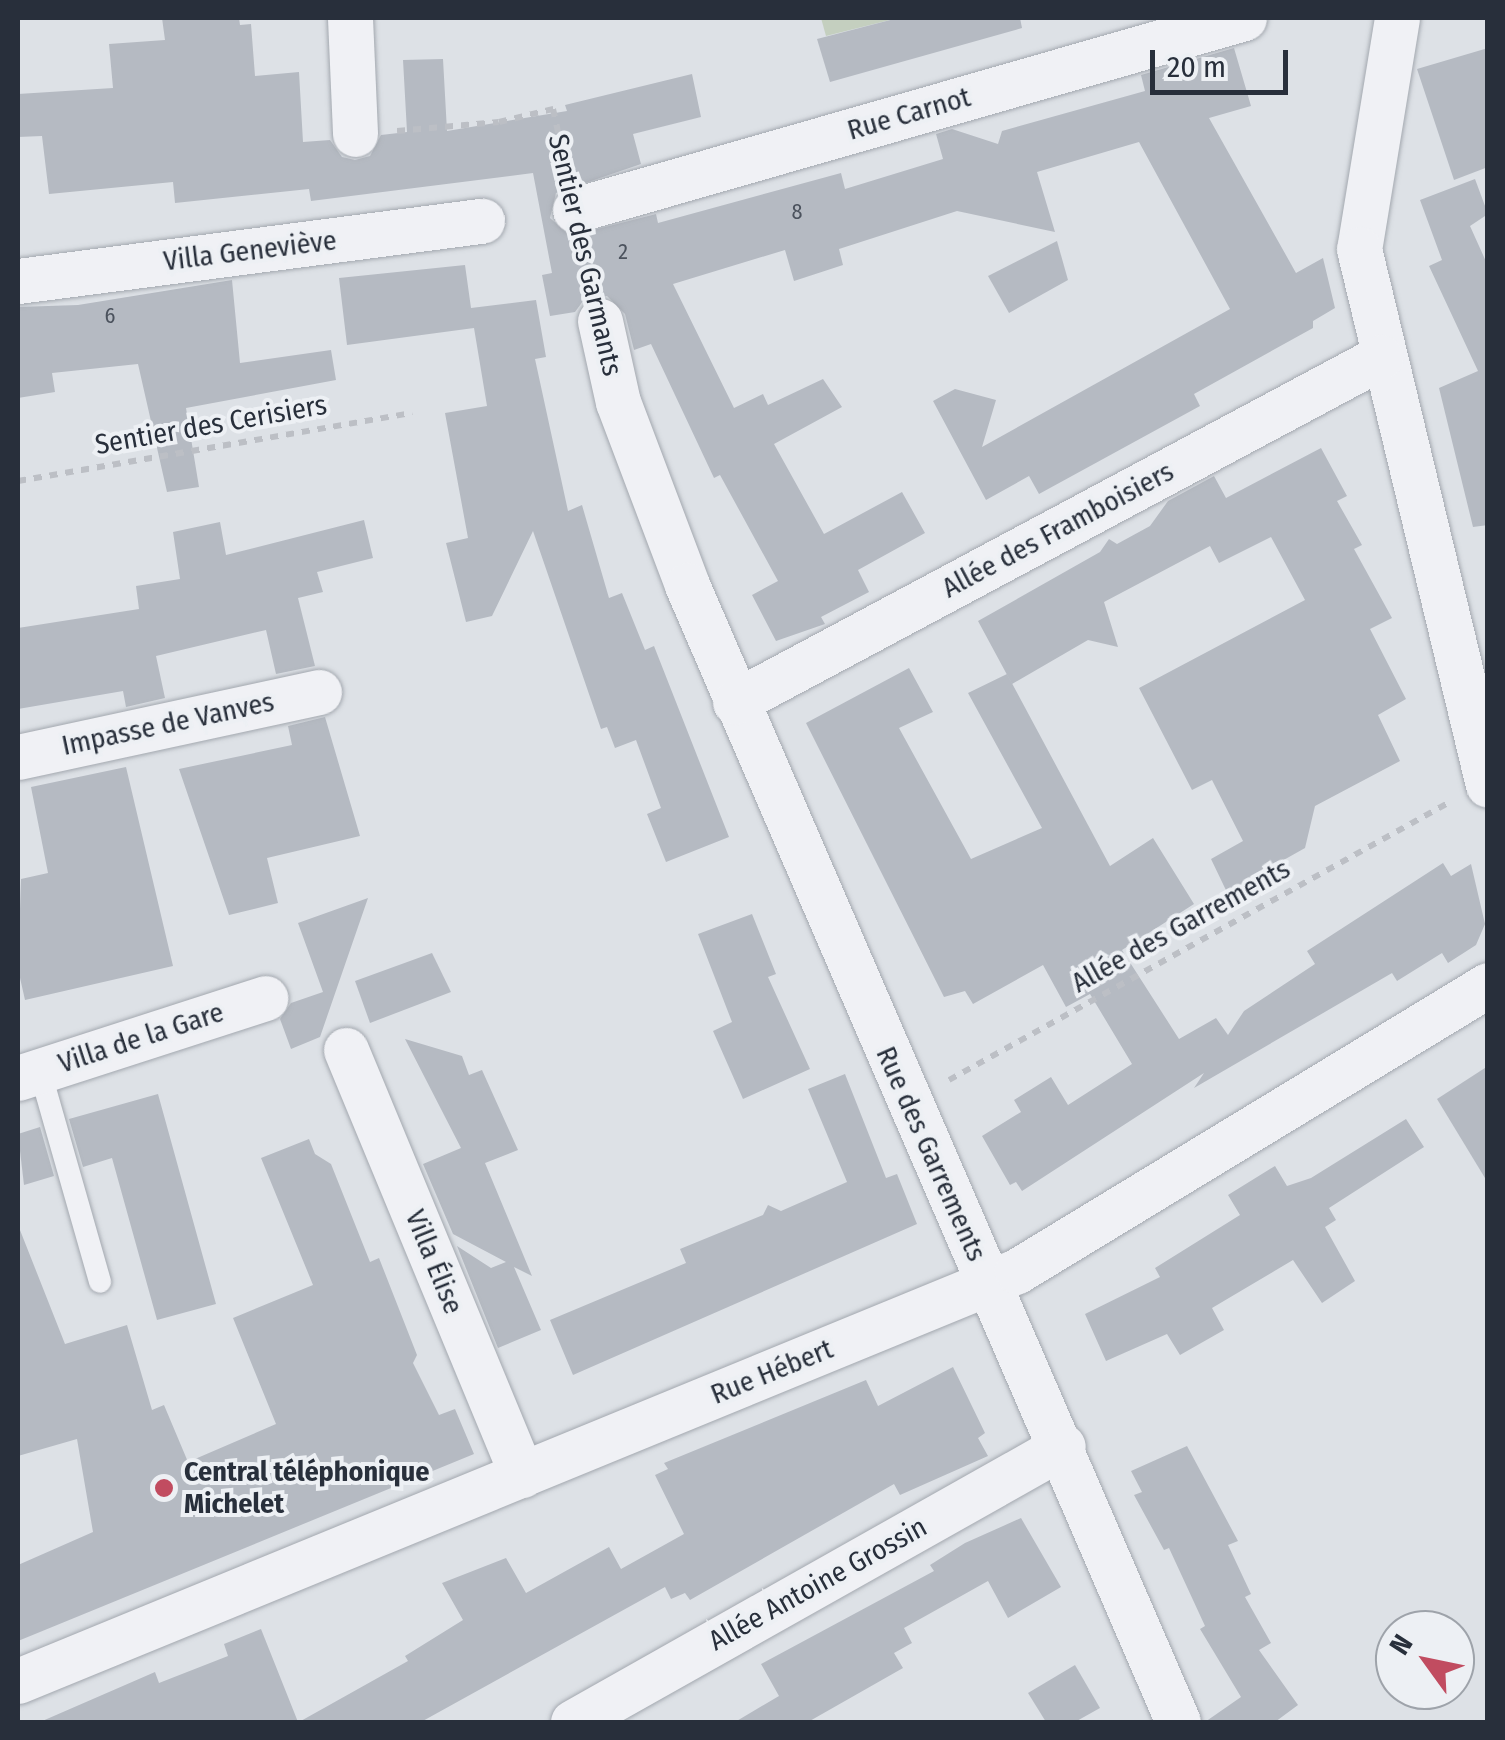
<!DOCTYPE html>
<html>
<head>
<meta charset="utf-8">
<style>
	body { margin:0 }
	#map { position:relative; width:1505px; height:1740px; overflow:hidden; background:#dde1e6; font-family:"Fira Sans Condensed",sans-serif }
	div>[style] { position:absolute }
	[style*='--x'] { left:calc(var(--x)*1px); top:calc(var(--y)*1px); width:calc(var(--w)*1px); rotate:calc(var(--a)*1deg) }
	.green>* { inset:0; background:#c4cfbf }
	.building>* { inset:0; background:#b5bac2 }
	.path>* { height:6px; margin-top:-3px; transform-origin:0; background:repeating-linear-gradient(90deg,#bcbfc5 0 8px,transparent 0 16px) }
	.roads { filter:drop-shadow(0 0 2px #a3a8af) drop-shadow(0 0 2px #a3a8af) }
	.lane>* { height:22px; margin:-11px; padding:0 11px; transform-origin:11px; border-radius:11px; background:#f0f1f5 }
	.street>* { height:45px; margin:-22.5px; padding:0 22.5px; transform-origin:22.5px; border-radius:22.5px; background:#f0f1f5 }
	.dots>* { width:28px; height:28px; translate:-50% -50%; box-sizing:border-box; border:5px solid #edf0f4; border-radius:50% }
	span { translate:-50% -50%; white-space:nowrap; text-align:center; line-height:1.15; -webkit-text-stroke:8px #edf0f4; paint-order:stroke }
	.number-label { font-size:22px; color:#4b525d }
	.number-label span { -webkit-text-stroke-width:0 }
	.street-label { font-size:28px; color:#282f3b }
	.poi-label { font-size:28px; color:#282f3b; font-weight:700 }
	.left { translate:0 -50%; text-align:left }
	.frame { position:absolute; inset:0; border:20px solid #282f3b; pointer-events:none }
	.north { position:absolute; left:1375px; top:1610px; width:100px; height:100px; box-sizing:border-box; background:#edf0f4; border:2px solid #9ea3aa; border-radius:50%; rotate:303deg; font-size:28px; font-weight:700; line-height:40px; text-align:center; color:#282f3b }
	.north::after { content:''; display:block; margin:auto; width:35px; height:45px; background:#c14c60; clip-path:polygon(50% 0,100% 100%,50% 72%,0 100%) }
	.scale { position:absolute; left:1150px; top:50px; width:138px; height:45px; box-sizing:border-box; border:5px solid #282f3b; border-top:0; padding-left:12px; font-size:30px; line-height:35px; white-space:nowrap; color:#282f3b; -webkit-text-stroke:8px #edf0f4; paint-order:stroke }
</style>
</head>
<body>
<div id="map">
	<div class="green">
		<i style="clip-path:polygon(821px 18px,898px 18px,826px 36px)"></i>
	</div>
	<div class="building">
		<i style="clip-path:polygon(162px 18px,239px 18px,240px 25px,251px 24px,255px 76px,299px 72px,303px 142px,330px 140px,342px 157px,355px 160px,370px 156px,381px 135px,407px 132px,403px 60px,443px 59px,447px 131px,567px 111px,565px 105px,692px 74px,701px 117px,633px 134px,641px 164px,556px 193px,550px 218px,570px 236px,656px 214px,658px 223px,841px 173px,845px 189px,943px 159px,936px 134px,952px 129px,998px 144px,1002px 131px,1145px 91px,1141px 75px,1234px 48px,1251px 106px,1209px 118px,1296px 273px,1323px 258px,1335px 308px,1313px 321px,1313px 328px,1194px 394px,1200px 406px,1039px 494px,1029px 476px,986px 500px,933px 401px,955px 389px,996px 400px,982px 447px,1230px 309px,1139px 142px,1037px 172px,1055px 232px,957px 211px,839px 249px,843px 265px,794px 281px,785px 250px,673px 284px,734px 408px,763px 394px,768px 405px,823px 379px,842px 407px,774px 444px,824px 534px,902px 492px,925px 533px,858px 570px,869px 592px,821px 617px,825px 624px,776px 641px,752px 595px,778px 581px,720px 475px,714px 478px,651px 344px,634px 350px,625px 314px,607px 296px,583px 301px,575px 312px,550px 316px,542px 275px,552px 273px,533px 173px,311px 201px,309px 189px,175px 203px,173px 182px,49px 194px,42px 136px,18px 137px,18px 94px,113px 88px,109px 44px,165px 40px)"></i>
		<i style="clip-path:polygon(898px 18px,1020px 18px,1022px 28px,830px 82px,817px 39px)"></i>
		<i style="clip-path:polygon(1488px 48px,1488px 167px,1454px 180px,1417px 69px)"></i>
		<i style="clip-path:polygon(1475px 179px,1488px 214px,1470px 226px,1488px 266px,1488px 525px,1473px 527px,1439px 388px,1478px 371px,1429px 266px,1442px 260px,1420px 200px)"></i>
		<i style="clip-path:polygon(1057px 241px,1068px 280px,1009px 313px,988px 276px)"></i>
		<i style="clip-path:polygon(465px 265px,471px 308px,536px 300px,546px 357px,535px 359px,568px 511px,582px 505px,609px 598px,622px 593px,645px 650px,654px 646px,729px 837px,666px 862px,647px 814px,661px 808px,636px 740px,615px 748px,607px 727px,601px 729px,533px 531px,492px 616px,466px 622px,446px 543px,468px 538px,445px 413px,487px 406px,474px 328px,347px 345px,339px 278px)"></i>
		<i style="clip-path:polygon(232px 280px,240px 363px,331px 350px,336px 380px,186px 408px,199px 487px,167px 492px,138px 364px,52px 373px,55px 392px,18px 398px,18px 307px,78px 305px)"></i>
		<i style="clip-path:polygon(1321px 448px,1347px 496px,1337px 501px,1362px 545px,1354px 549px,1392px 618px,1370px 629px,1406px 699px,1378px 715px,1400px 761px,1315px 806px,1305px 848px,1273px 866px,1283px 882px,1235px 909px,1211px 859px,1243px 841px,1212px 780px,1192px 790px,1139px 688px,1305px 600px,1271px 537px,1219px 563px,1210px 546px,1104px 602px,1118px 647px,1088px 640px,1012px 684px,978px 621px,1100px 552px,1109px 539px,1117px 544px,1150px 526px,1168px 501px,1214px 476px,1226px 498px)"></i>
		<i style="clip-path:polygon(364px 520px,373px 558px,317px 572px,323px 592px,298px 598px,315px 666px,276px 674px,266px 630px,156px 656px,165px 698px,126px 707px,123px 691px,18px 709px,18px 628px,139px 609px,136px 586px,180px 579px,173px 532px,220px 522px,226px 555px)"></i>
		<i style="clip-path:polygon(909px 668px,933px 712px,899px 728px,971px 859px,1042px 828px,968px 693px,1007px 674px,1110px 866px,1153px 838px,1194px 904px,1122px 950px,1179px 1039px,1216px 1018px,1228px 1035px,1244px 1011px,1315px 964px,1307px 951px,1443px 863px,1451px 876px,1471px 864px,1485px 924px,1476px 945px,1448px 963px,1442px 953px,1397px 981px,1392px 973px,1194px 1088px,1204px 1073px,1022px 1191px,1016px 1182px,1010px 1185px,982px 1136px,1021px 1112px,1014px 1100px,1051px 1077px,1068px 1105px,1132px 1064px,1090px 994px,1066px 1007px,1043px 965px,973px 1004px,965px 991px,944px 997px,806px 723px)"></i>
		<i style="clip-path:polygon(325px 717px,360px 836px,267px 858px,278px 903px,229px 915px,179px 769px,292px 745px,288px 726px)"></i>
		<i style="clip-path:polygon(126px 767px,173px 966px,25px 1000px,18px 969px,21px 879px,48px 873px,31px 787px)"></i>
		<i style="clip-path:polygon(368px 898px,320px 1037px,291px 1049px,280px 1019px,291px 1003px,323px 992px,298px 923px)"></i>
		<i style="clip-path:polygon(752px 914px,776px 974px,768px 977px,810px 1069px,743px 1099px,713px 1031px,732px 1022px,698px 934px)"></i>
		<i style="clip-path:polygon(432px 953px,451px 992px,370px 1023px,355px 981px)"></i>
		<i style="clip-path:polygon(405px 1039px,462px 1056px,469px 1075px,482px 1070px,518px 1150px,485px 1163px,532px 1276px,514px 1267px,541px 1330px,498px 1348px,457px 1246px,491px 1268px,506px 1262px,453px 1234px,423px 1164px,461px 1148px)"></i>
		<i style="clip-path:polygon(1488px 1066px,1488px 1183px,1437px 1099px)"></i>
		<i style="clip-path:polygon(845px 1074px,886px 1178px,897px 1174px,917px 1224px,573px 1375px,550px 1320px,686px 1263px,680px 1249px,763px 1215px,768px 1205px,781px 1211px,847px 1182px,808px 1089px)"></i>
		<i style="clip-path:polygon(158px 1094px,216px 1304px,157px 1320px,112px 1158px,83px 1167px,69px 1119px)"></i>
		<i style="clip-path:polygon(1406px 1119px,1424px 1147px,1329px 1208px,1336px 1220px,1325px 1227px,1355px 1281px,1322px 1303px,1293px 1260px,1212px 1308px,1224px 1330px,1180px 1355px,1167px 1334px,1106px 1361px,1085px 1314px,1160px 1277px,1155px 1268px,1240px 1215px,1228px 1195px,1275px 1166px,1287px 1186px,1311px 1178px)"></i>
		<i style="clip-path:polygon(40px 1127px,54px 1176px,24px 1185px,18px 1134px)"></i>
		<i style="clip-path:polygon(309px 1139px,315px 1154px,331px 1164px,370px 1262px,379px 1258px,417px 1355px,413px 1363px,439px 1415px,455px 1409px,474px 1454px,18px 1641px,18px 1565px,93px 1532px,77px 1439px,18px 1456px,18px 1225px,65px 1344px,127px 1325px,152px 1410px,164px 1405px,188px 1462px,276px 1424px,233px 1318px,313px 1285px,261px 1158px)"></i>
		<i style="clip-path:polygon(953px 1367px,985px 1433px,978px 1438px,988px 1456px,900px 1495px,894px 1484px,690px 1600px,685px 1593px,671px 1599px,665px 1587px,421px 1722px,299px 1722px,408px 1661px,405px 1656px,463px 1620px,442px 1583px,506px 1558px,526px 1593px,609px 1547px,621px 1569px,684px 1534px,655px 1475px,668px 1469px,664px 1463px,866px 1380px,878px 1406px)"></i>
		<i style="clip-path:polygon(1187px 1446px,1238px 1541px,1228px 1545px,1251px 1594px,1245px 1597px,1271px 1643px,1259px 1650px,1298px 1705px,1275px 1722px,1205px 1722px,1241px 1697px,1200px 1629px,1205px 1626px,1169px 1548px,1164px 1550px,1134px 1495px,1142px 1492px,1131px 1471px)"></i>
		<i style="clip-path:polygon(1021px 1518px,1061px 1587px,1008px 1618px,988px 1581px,904px 1628px,912px 1643px,894px 1653px,903px 1668px,808px 1722px,735px 1722px,779px 1696px,761px 1664px,934px 1571px,930px 1565px,965px 1543px)"></i>
		<i style="clip-path:polygon(261px 1629px,298px 1722px,40px 1722px,155px 1672px,159px 1683px,228px 1656px,224px 1644px)"></i>
		<i style="clip-path:polygon(1075px 1665px,1100px 1708px,1075px 1722px,1046px 1722px,1028px 1693px)"></i>
	</div>
	<div class="path">
		<i style="--x:397;--y:131;--w:102;--a:-5"></i>
		<i style="--x:499;--y:122;--w:56;--a:-13.5"></i>
		<i style="--x:553;--y:109;--w:60;--a:77.6"></i>
		<i style="--x:585;--y:254;--w:27;--a:77"></i>
		<i style="--x:18;--y:481;--w:400;--a:-9.8"></i>
		<i style="--x:949;--y:1080;--w:573;--a:-29.03"></i>
	</div>
	<div class="roads">
		<div class="lane">
			<i style="--x:40;--y:1071;--w:219;--a:74.1"></i>
		</div>
		<div class="street">
			<i style="--x:350;--y:18;--w:116;--a:87.5"></i>
			<i style="--x:1397;--y:18;--w:234;--a:99.3"></i>
			<i style="--x:1359;--y:249;--w:551;--a:76.47"></i>
			<i style="--x:575;--y:210;--w:696;--a:-16.01"></i>
			<i style="--x:18;--y:281;--w:468;--a:-7.4"></i>
			<i style="--x:600;--y:321;--w:83;--a:77.5"></i>
			<i style="--x:618;--y:402;--w:196;--a:69.3"></i>
			<i style="--x:687;--y:585;--w:1238;--a:66.64"></i>
			<i style="--x:735;--y:702;--w:732;--a:-28.1"></i>
			<i style="--x:18;--y:757;--w:308;--a:-12.2"></i>
			<i style="--x:346;--y:1050;--w:460;--a:67.5"></i>
			<i style="--x:18;--y:1078;--w:260;--a:-17.9"></i>
			<i style="--x:18;--y:1681;--w:1080;--a:-22.31"></i>
			<i style="--x:1017;--y:1271;--w:551;--a:-31.27"></i>
			<i style="--x:573;--y:1722;--w:562;--a:-29.39"></i>
		</div>
	</div>
	<div class="dots">
		<i style="left:164px;top:1488px;background:#c14c60"></i>
	</div>
	<div class="number-label">
		<span style="left:797px;top:212px">8</span>
		<span style="left:623px;top:252px">2</span>
		<span style="left:110px;top:316px">6</span>
	</div>
	<div class="street-label">
		<span style="left:909px;top:114px;rotate:-16deg">Rue Carnot</span>
		<span style="left:250px;top:251px;rotate:-7deg">Villa Geneviève</span>
		<span style="left:585px;top:255px;rotate:77deg">Sentier des Garmants</span>
		<span style="left:211px;top:425px;rotate:-10deg">Sentier des Cerisiers</span>
		<span style="left:1058px;top:530px;rotate:-28deg">Allée des Framboisiers</span>
		<span style="left:168px;top:724px;rotate:-12deg">Impasse de Vanves</span>
		<span style="left:1181px;top:926px;rotate:-29deg">Allée des Garrements</span>
		<span style="left:141px;top:1038px;rotate:-18deg">Villa de la Gare</span>
		<span style="left:931px;top:1154px;rotate:66deg">Rue des Garrements</span>
		<span style="left:434px;top:1262px;rotate:68deg">Villa Élise</span>
		<span style="left:772px;top:1372px;rotate:-22deg">Rue Hébert</span>
		<span style="left:818px;top:1584px;rotate:-29deg">Allée Antoine Grossin</span>
	</div>
	<div class="poi-label">
		<span class="left" style="left:184px;top:1488px">Central téléphonique<br>Michelet</span>
	</div>
	<div class="frame"></div>
	<div class="north">N</div>
	<div class="scale">20 m</div>
</div>
</body>
</html>
